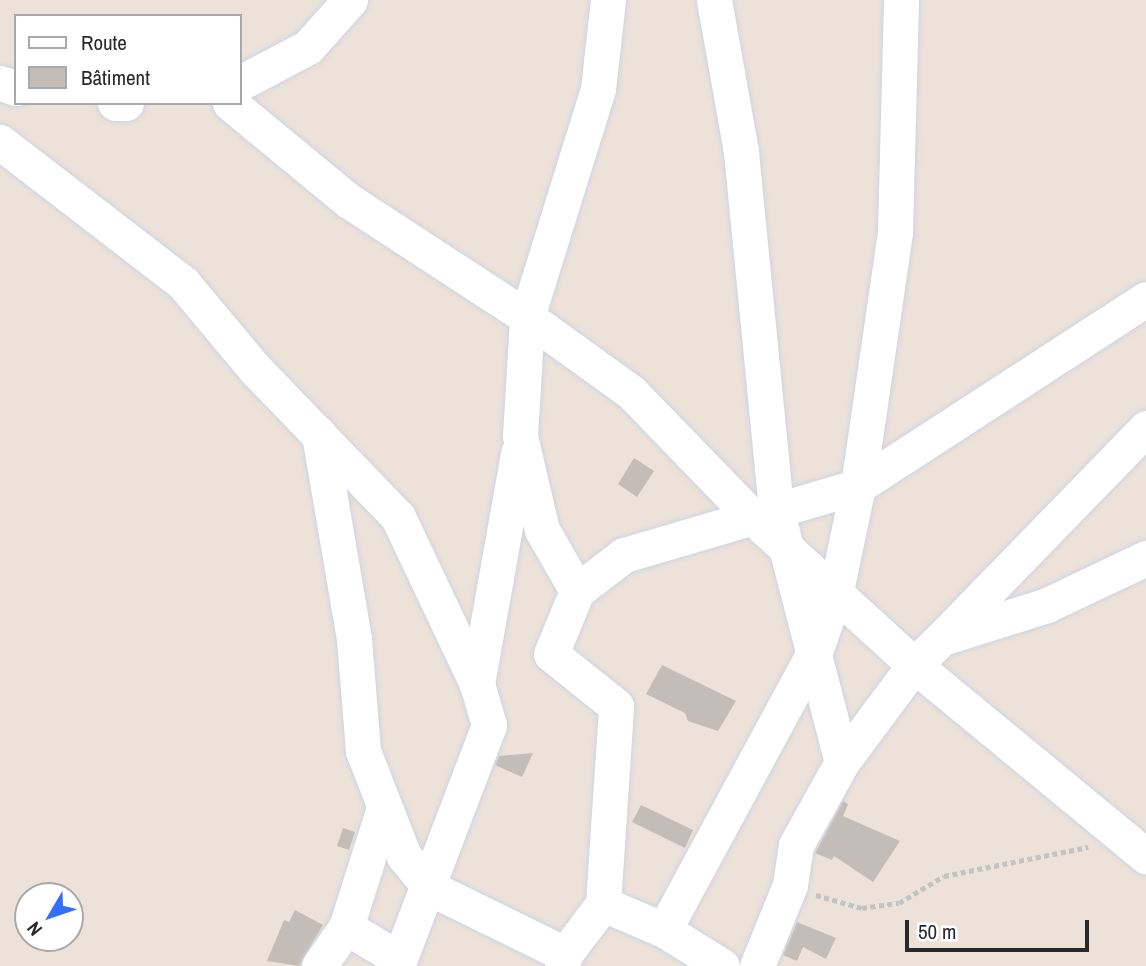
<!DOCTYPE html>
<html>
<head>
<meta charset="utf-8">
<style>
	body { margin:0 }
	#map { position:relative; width:1146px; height:966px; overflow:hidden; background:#ece2d9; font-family:"Archivo Narrow",sans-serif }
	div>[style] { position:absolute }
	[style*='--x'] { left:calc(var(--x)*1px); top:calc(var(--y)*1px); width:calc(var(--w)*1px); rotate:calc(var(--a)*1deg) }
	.building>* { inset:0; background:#c4bcb6 }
	.path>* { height:4.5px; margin-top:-2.25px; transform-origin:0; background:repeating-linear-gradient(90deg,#c3c3c3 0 5px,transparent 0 8.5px) }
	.roads { filter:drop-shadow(0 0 2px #ced4e3) drop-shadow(0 0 2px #ced4e3) }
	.minor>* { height:35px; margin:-17.5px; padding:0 17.5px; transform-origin:17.5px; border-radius:17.5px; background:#fff }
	span { translate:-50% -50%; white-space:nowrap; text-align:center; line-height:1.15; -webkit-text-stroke:5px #fff; paint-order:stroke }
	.legend { position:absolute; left:14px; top:14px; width:228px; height:91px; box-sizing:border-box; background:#fff; border:2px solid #a9a9a9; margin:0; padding:9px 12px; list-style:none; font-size:21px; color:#292929 }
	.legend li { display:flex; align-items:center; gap:14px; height:35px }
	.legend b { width:35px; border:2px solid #a9a9a9 }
	.north { position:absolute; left:14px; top:882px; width:70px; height:70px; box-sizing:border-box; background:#fff; border:2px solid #a9a9a9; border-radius:50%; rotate:231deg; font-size:19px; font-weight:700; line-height:28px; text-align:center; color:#292929 }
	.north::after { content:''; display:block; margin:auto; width:24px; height:32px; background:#336fff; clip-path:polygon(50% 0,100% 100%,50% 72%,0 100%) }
	.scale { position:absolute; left:905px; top:920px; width:184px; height:32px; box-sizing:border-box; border:4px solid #292929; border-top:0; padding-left:9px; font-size:21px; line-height:24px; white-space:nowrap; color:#292929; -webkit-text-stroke:5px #fff; paint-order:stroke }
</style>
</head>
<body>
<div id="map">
	<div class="building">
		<i style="clip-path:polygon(634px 458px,654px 471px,637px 497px,618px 484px)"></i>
		<i style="clip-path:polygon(662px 665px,736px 701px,718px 731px,688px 721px,685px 713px,646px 694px)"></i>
		<i style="clip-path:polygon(533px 753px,522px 777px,495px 765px,499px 756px)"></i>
		<i style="clip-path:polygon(843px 801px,848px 804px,843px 816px,900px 841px,873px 882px,834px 856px,832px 860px,815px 853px)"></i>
		<i style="clip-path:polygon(641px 805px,693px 830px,685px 848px,632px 822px)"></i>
		<i style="clip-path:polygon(343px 828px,355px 832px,349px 850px,337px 846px)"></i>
		<i style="clip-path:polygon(295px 910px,323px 925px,299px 966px,267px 961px,284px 920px,289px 922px)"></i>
		<i style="clip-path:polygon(797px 922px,836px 938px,826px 959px,803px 947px,797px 961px,783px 955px)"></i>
	</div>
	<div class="path">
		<i style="--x:816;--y:895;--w:48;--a:15.8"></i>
		<i style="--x:862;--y:908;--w:37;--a:-8"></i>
		<i style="--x:899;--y:903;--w:52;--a:-31"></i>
		<i style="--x:944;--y:876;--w:147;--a:-11.4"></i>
	</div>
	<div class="roads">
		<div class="minor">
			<i style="--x:714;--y:0;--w:154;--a:79.9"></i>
			<i style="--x:741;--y:152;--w:359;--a:84.4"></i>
			<i style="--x:776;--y:509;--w:261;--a:75.4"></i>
			<i style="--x:0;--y:83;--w:17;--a:17"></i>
			<i style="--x:240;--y:83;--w:77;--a:-27.9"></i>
			<i style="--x:308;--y:47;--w:63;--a:-48.2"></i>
			<i style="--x:115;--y:103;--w:11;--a:0"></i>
			<i style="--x:230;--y:103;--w:154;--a:39.5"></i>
			<i style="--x:349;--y:201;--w:212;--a:33.1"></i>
			<i style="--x:527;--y:317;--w:128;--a:35.8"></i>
			<i style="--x:631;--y:392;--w:173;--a:45.9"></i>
			<i style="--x:751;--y:516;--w:221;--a:42.4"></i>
			<i style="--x:914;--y:665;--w:301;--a:39.5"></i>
			<i style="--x:0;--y:142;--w:231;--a:37.6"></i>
			<i style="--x:183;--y:283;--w:112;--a:50.1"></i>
			<i style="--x:255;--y:369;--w:206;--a:46"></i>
			<i style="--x:398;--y:517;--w:185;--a:64.7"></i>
			<i style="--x:319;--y:434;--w:208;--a:80.3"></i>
			<i style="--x:354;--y:639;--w:112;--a:85.4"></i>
			<i style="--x:363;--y:751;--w:113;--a:68.7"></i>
			<i style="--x:404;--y:856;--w:41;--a:50.9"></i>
			<i style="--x:430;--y:888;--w:150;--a:26.1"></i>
			<i style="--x:577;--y:591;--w:59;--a:-37.5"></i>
			<i style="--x:624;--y:555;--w:244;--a:-16.4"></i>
			<i style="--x:858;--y:486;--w:343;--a:-33"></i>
			<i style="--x:945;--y:635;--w:289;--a:-45.8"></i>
			<i style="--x:603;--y:904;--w:66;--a:23.1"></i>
			<i style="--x:664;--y:930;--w:68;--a:31.8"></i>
			<i style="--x:346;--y:927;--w:122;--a:-72.3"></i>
			<i style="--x:664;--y:930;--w:319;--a:-61.6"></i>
			<i style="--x:816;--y:649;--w:61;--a:-71"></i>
			<i style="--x:836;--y:591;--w:107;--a:-78.2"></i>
			<i style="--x:858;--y:486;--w:257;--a:-81.7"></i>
			<i style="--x:895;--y:232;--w:232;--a:-88.5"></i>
			<i style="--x:319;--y:966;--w:47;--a:-55.3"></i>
			<i style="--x:346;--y:927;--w:62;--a:31.1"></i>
			<i style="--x:397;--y:966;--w:258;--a:-69.1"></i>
			<i style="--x:489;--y:725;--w:43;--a:-106.3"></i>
			<i style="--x:477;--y:684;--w:235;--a:-79.9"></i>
			<i style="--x:562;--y:966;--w:12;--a:-76"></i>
			<i style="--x:565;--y:954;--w:63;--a:-52.8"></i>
			<i style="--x:603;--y:904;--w:198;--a:-86.2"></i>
			<i style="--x:616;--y:706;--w:83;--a:-141.3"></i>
			<i style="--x:551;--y:654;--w:68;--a:-67.6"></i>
			<i style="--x:577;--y:591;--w:70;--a:-119.8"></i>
			<i style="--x:542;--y:530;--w:97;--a:-103.2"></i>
			<i style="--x:520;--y:436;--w:119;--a:-86.6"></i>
			<i style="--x:527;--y:317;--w:239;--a:-72.7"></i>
			<i style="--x:598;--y:89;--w:90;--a:-83.6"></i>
			<i style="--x:757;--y:966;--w:87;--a:-67.8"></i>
			<i style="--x:790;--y:885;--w:40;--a:-81.5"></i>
			<i style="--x:796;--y:845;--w:95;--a:-61"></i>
			<i style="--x:842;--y:762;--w:121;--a:-53.4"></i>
			<i style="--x:914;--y:665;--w:39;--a:-44"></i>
			<i style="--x:942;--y:638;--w:110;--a:-17.4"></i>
			<i style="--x:1047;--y:605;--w:110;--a:-25.4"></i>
		</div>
	</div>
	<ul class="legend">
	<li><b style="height:9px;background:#fff"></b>Route</li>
	<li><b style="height:19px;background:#c4bcb6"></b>Bâtiment</li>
	</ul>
	<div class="north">N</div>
	<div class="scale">50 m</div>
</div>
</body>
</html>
